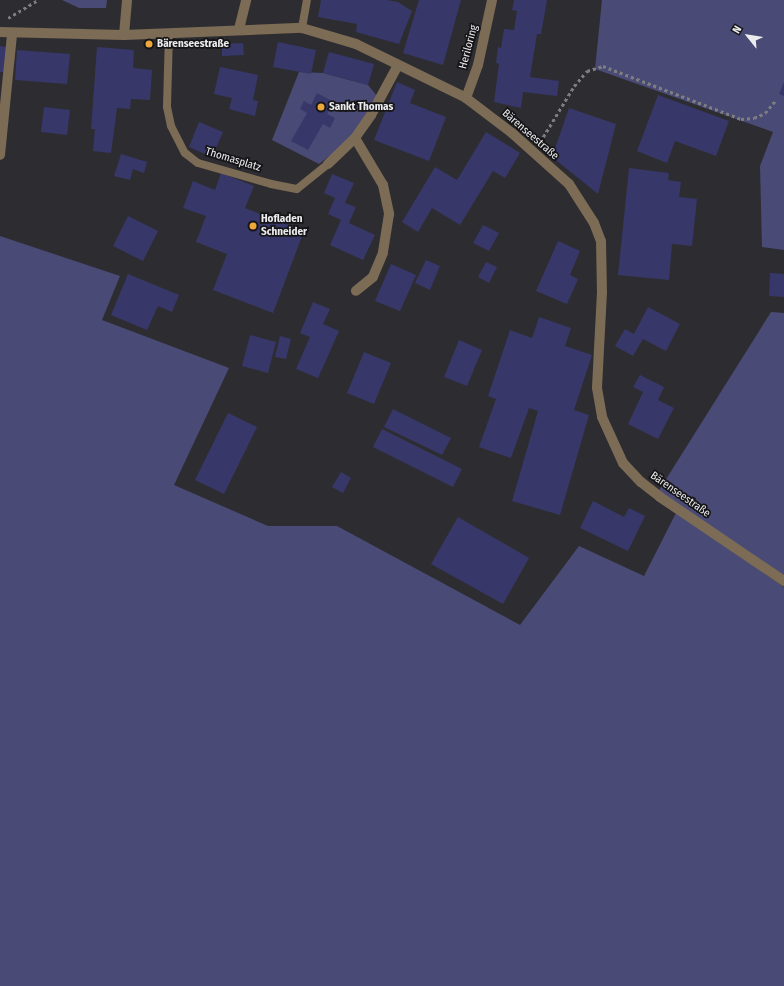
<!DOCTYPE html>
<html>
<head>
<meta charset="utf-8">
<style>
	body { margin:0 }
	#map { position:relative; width:784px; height:986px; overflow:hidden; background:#2d2d31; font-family:"Fira Sans Condensed",sans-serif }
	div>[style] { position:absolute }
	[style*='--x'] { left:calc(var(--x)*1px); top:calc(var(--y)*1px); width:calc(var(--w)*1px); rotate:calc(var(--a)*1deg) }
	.green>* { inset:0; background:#494b76 }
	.building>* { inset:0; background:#37376a }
	.path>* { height:2.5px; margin-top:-1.25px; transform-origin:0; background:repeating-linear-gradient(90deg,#7e7e81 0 3px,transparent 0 6px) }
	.service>* { height:8px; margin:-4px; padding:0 4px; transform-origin:4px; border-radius:4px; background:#7c6b55 }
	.minor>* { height:10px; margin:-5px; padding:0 5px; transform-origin:5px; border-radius:5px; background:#7c6b55 }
	.dots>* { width:11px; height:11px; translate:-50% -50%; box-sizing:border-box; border:2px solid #151517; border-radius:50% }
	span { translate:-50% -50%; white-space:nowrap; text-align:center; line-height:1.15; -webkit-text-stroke:3.5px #151517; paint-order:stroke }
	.poi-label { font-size:11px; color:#ececef; font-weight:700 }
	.left { translate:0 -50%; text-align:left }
	.street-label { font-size:11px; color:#ececef }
	.north { position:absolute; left:728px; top:16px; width:40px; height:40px; -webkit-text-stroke:3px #151517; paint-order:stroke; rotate:300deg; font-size:11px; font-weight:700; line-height:16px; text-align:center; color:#ececef }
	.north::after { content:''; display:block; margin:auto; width:14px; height:18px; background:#ececef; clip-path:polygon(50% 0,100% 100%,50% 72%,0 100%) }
</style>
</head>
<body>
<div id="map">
	<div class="green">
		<i style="clip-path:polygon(62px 0,107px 0,106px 8px,79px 8px)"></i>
		<i style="clip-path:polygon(602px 0,784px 0,784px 250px,762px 247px,760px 166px,773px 132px,595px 69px)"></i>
		<i style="clip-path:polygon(299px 72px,323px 73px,368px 85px,377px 96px,367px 115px,346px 143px,319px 164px,272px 140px)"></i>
		<i style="clip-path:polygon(0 236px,120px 276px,102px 320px,229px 368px,174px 485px,268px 526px,337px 526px,520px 625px,579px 546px,644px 576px,676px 513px,784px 587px,784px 986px,0 986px)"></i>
		<i style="clip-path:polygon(771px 312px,784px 313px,784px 578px,658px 492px)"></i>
	</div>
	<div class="building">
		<i style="clip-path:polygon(321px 0,387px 0,398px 2px,412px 11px,399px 44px,356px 32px,357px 24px,318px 17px)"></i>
		<i style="clip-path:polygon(419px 0,461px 0,443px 65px,403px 53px)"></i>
		<i style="clip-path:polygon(514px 0,547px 0,541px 34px,537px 34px,530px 77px,559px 81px,557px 96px,523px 92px,521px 108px,494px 102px,499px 64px,496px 63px,498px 47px,501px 48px,504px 29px,514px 30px,517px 11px,512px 10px)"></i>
		<i style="clip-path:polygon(278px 42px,316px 50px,311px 74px,273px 67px)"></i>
		<i style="clip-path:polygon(243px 43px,244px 55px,222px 56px,222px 44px)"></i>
		<i style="clip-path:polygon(0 46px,7px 47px,5px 72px,0 72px)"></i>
		<i style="clip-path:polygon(97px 47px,134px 50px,133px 68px,152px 70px,150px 100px,131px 99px,130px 109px,117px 108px,111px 153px,93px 151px,95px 129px,91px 129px)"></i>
		<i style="clip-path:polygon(17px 50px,70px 54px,67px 84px,15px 80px)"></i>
		<i style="clip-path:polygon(329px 52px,374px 64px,368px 85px,323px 73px)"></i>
		<i style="clip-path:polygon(220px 67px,258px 75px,253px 100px,258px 101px,255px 116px,229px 109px,232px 98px,214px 94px)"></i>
		<i style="clip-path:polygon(397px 82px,415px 90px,410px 103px,446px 117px,429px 161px,374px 140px)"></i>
		<i style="clip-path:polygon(784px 82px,784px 96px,779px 94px)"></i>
		<i style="clip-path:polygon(317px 93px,334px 102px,327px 114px,335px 118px,330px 128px,323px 124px,308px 150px,291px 141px,307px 113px,300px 109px,304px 101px,311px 105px)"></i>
		<i style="clip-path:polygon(658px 95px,729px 121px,716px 156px,675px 141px,667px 163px,637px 151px)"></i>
		<i style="clip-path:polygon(44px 107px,70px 110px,67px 135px,41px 132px)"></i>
		<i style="clip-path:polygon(569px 108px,616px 124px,598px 194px,552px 157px)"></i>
		<i style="clip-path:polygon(199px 122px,223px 132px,212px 157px,189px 147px)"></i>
		<i style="clip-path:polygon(486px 132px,520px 153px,505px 178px,493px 171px,460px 225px,432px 208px,418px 232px,402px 222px,435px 167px,457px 180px)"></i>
		<i style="clip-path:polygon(121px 154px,147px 162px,144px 173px,133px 169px,130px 180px,114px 176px)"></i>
		<i style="clip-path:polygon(629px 168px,669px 173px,668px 180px,681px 182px,679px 197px,697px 199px,692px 246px,672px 244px,669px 280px,618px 275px)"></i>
		<i style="clip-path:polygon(221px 173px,254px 186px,245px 208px,304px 231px,273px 313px,213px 290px,227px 254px,196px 242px,206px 216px,183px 208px,193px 181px,215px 190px)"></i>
		<i style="clip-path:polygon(332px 174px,354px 183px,345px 203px,356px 207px,349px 223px,375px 235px,363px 260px,330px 245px,341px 220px,328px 214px,335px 198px,324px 193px)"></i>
		<i style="clip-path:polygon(128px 216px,158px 231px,143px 261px,113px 246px)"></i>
		<i style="clip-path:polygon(483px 225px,499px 233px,489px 251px,473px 243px)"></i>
		<i style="clip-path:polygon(558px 241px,580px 251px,570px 275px,578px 279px,567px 304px,536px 291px)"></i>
		<i style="clip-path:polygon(426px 260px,440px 266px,430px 290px,415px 283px)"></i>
		<i style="clip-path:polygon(486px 262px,497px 267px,489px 283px,478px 277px)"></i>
		<i style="clip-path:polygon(391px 264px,416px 275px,400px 311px,375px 301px)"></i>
		<i style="clip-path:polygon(770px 273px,784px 274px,784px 297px,769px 296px)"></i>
		<i style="clip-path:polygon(128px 274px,179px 295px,172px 312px,158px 306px,147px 330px,111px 315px)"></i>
		<i style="clip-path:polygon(313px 302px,330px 309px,323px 324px,339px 331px,318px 378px,296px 369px,310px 337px,300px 333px)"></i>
		<i style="clip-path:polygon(648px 307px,680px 324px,666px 351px,643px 339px,633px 356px,615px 346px,625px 329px,634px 334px)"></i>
		<i style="clip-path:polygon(539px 317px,571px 328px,565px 346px,592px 355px,574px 410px,589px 415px,560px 515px,512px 501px,538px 411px,529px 408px,511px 458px,479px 447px,496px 399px,488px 396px,510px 330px,532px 338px)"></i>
		<i style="clip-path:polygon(250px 335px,276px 342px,268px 373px,242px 366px)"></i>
		<i style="clip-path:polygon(280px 336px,291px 339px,286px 359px,275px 357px)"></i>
		<i style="clip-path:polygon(459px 340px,482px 350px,467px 386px,444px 377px)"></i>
		<i style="clip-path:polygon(364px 352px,391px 363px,374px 404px,347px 393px)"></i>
		<i style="clip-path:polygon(640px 375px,664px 387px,658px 400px,674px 408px,658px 439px,628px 424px,643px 392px,633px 387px)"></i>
		<i style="clip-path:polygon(393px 409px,451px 438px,442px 455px,384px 427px)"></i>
		<i style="clip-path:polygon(228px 413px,257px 427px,224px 494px,195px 480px)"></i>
		<i style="clip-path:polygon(382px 429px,462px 469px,453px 487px,373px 447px)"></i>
		<i style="clip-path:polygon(341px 472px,351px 478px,343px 493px,332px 487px)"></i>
		<i style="clip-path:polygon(593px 501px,624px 517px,629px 508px,645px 516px,628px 551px,580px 528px)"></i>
		<i style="clip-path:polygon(458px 517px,529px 558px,503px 604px,431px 564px)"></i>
	</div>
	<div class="path">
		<i style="--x:8;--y:18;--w:35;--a:-31"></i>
		<i style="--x:540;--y:142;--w:66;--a:-58.7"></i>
		<i style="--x:574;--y:86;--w:20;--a:-49"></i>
		<i style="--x:587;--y:71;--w:17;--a:-17"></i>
		<i style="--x:603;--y:66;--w:148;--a:21"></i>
		<i style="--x:741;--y:119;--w:13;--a:-4"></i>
		<i style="--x:754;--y:118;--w:12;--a:-24"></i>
		<i style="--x:765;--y:113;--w:17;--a:-50"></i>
	</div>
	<div class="service">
		<i style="--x:302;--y:28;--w:28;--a:-80"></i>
		<i style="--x:169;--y:34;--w:73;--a:91.6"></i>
		<i style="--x:167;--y:107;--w:19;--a:78"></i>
		<i style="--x:171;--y:126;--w:30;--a:63"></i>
		<i style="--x:185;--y:153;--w:16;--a:38"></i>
		<i style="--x:198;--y:163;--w:76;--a:16"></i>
		<i style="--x:271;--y:184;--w:26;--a:11"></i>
		<i style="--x:297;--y:189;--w:40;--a:-39"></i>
	</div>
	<div class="minor">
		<i style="--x:239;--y:29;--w:30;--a:-76"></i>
		<i style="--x:0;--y:32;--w:124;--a:1.4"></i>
		<i style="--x:124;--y:35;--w:178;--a:-2.3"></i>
		<i style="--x:302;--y:28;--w:56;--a:16.5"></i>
		<i style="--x:356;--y:44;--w:123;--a:26.1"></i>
		<i style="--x:466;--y:98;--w:58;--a:37.3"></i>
		<i style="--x:512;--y:133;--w:76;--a:41.8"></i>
		<i style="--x:569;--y:184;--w:46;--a:57.3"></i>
		<i style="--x:594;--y:223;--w:19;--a:69"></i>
		<i style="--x:601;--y:241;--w:51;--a:88.9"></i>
		<i style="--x:602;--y:292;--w:96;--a:93"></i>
		<i style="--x:597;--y:388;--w:29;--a:80"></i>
		<i style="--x:602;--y:417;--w:51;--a:65.5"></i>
		<i style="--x:623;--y:463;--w:26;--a:47"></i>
		<i style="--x:641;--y:482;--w:24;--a:38"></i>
		<i style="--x:660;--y:497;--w:150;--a:34.1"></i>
		<i style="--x:124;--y:35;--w:35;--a:-85"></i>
		<i style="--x:466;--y:98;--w:35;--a:-70"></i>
		<i style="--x:478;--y:65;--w:66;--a:-77.8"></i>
		<i style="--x:355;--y:138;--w:55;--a:59.2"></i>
		<i style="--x:383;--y:185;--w:30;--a:78"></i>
		<i style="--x:389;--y:214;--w:39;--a:99"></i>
		<i style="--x:383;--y:253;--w:26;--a:113"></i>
		<i style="--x:373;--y:277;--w:22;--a:141"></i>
		<i style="--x:0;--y:155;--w:122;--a:-84.3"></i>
		<i style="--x:328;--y:164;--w:37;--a:-44"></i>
		<i style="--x:355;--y:138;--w:28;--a:-55"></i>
		<i style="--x:371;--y:115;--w:57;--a:-61.6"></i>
	</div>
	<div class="dots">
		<i style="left:149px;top:44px;background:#eda83b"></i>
		<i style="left:321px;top:107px;background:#eda83b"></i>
		<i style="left:253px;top:226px;background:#eda83b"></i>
	</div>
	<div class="poi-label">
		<span class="left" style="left:157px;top:44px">Bärenseestraße</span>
		<span class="left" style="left:329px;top:107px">Sankt Thomas</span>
		<span class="left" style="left:261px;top:226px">Hofladen<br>Schneider</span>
	</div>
	<div class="street-label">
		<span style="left:469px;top:47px;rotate:-75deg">Heriloring</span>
		<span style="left:530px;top:135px;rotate:41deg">Bärenseestraße</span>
		<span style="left:233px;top:160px;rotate:17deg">Thomasplatz</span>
		<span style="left:680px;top:495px;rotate:35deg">Bärenseestraße</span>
	</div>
	<div class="north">N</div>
</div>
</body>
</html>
